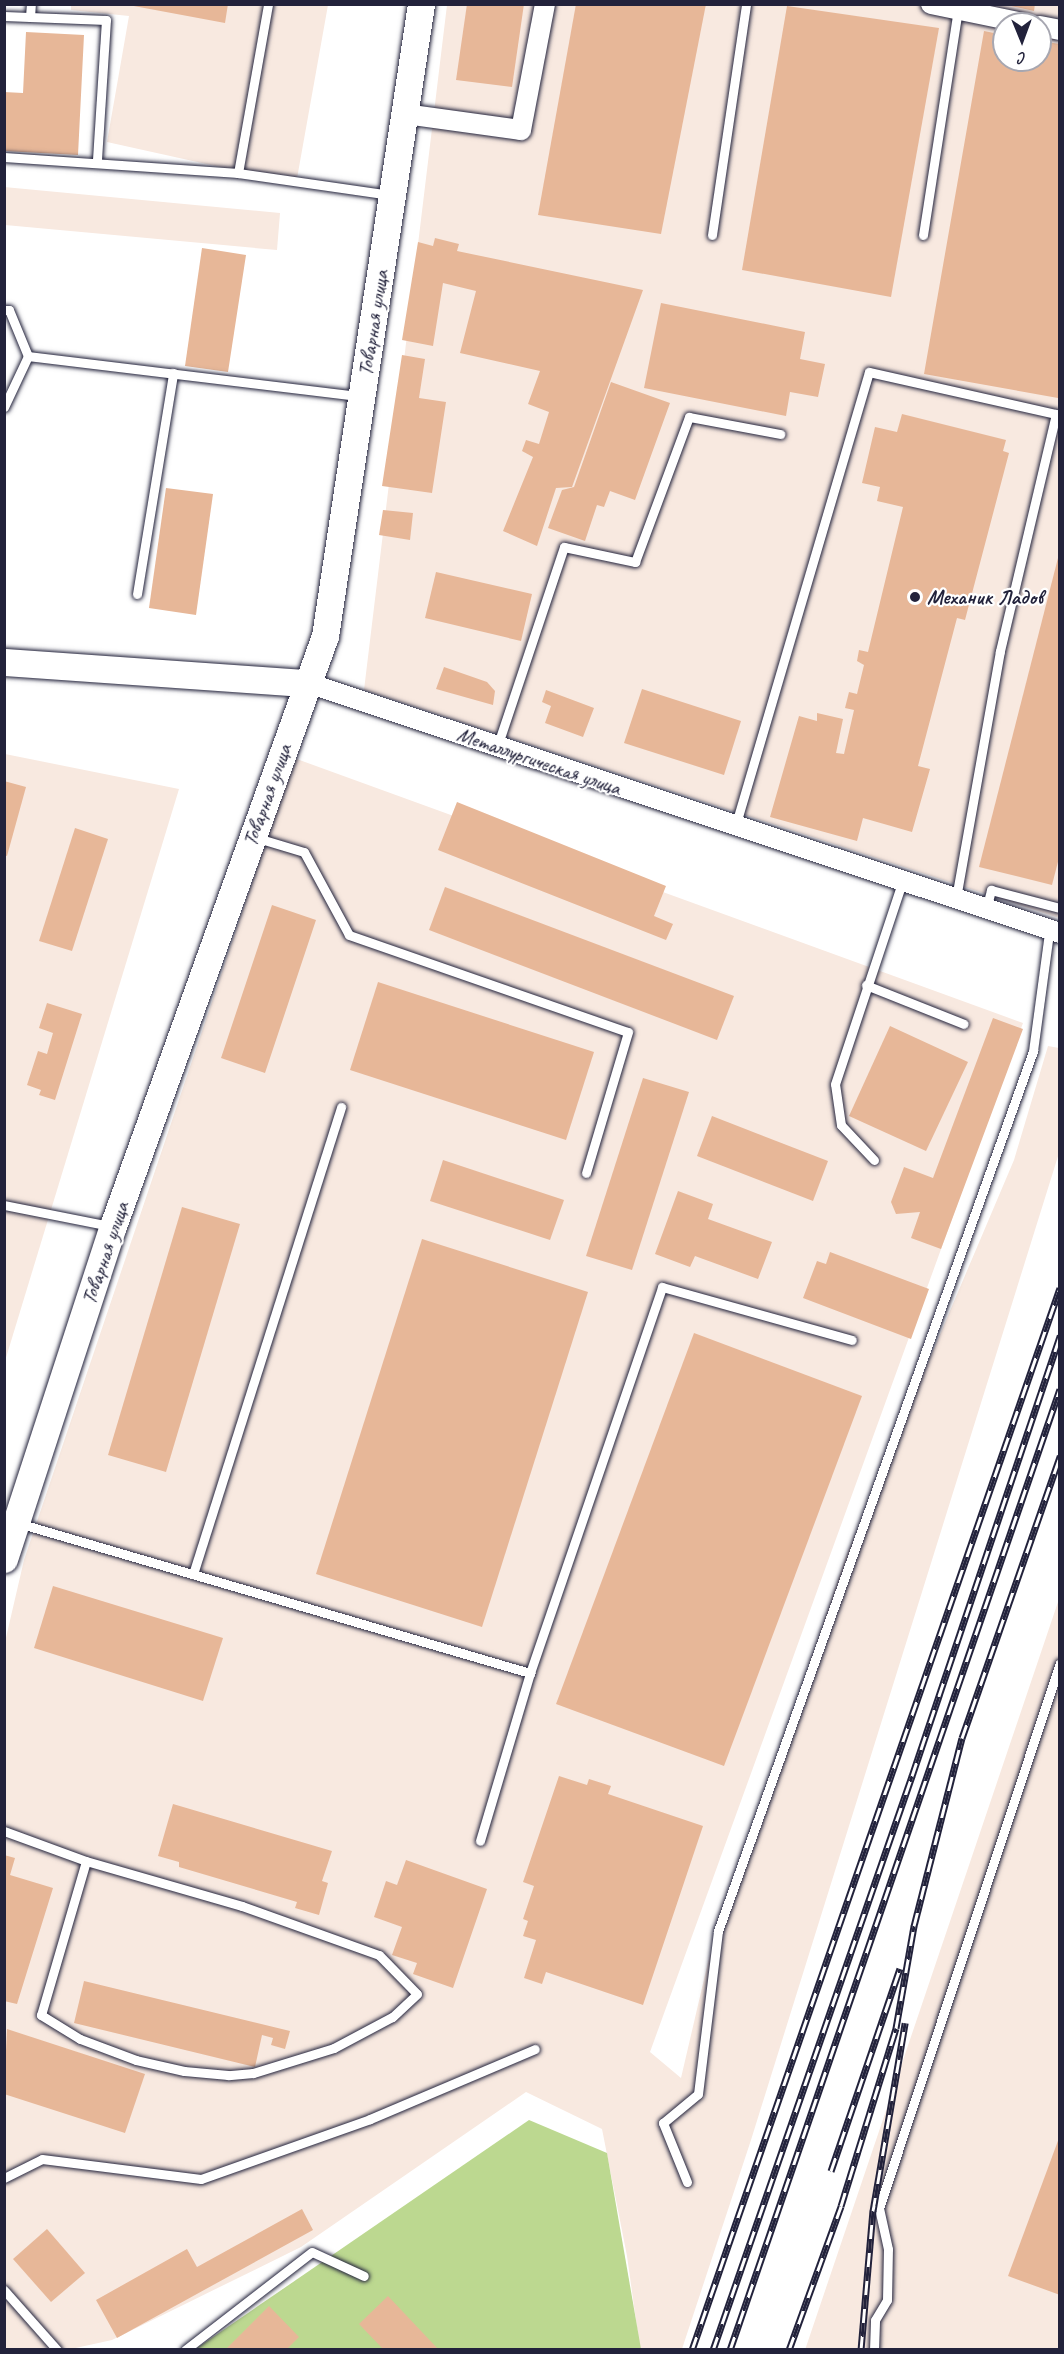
<!DOCTYPE html>
<html>
<head>
<meta charset="utf-8">
<style>
	body { margin:0 }
	#map { position:relative; width:1064px; height:2354px; overflow:hidden; background:#fff; font-family:Caveat,sans-serif }
	div>[style] { position:absolute }
	[style*='--x'] { left:calc(var(--x)*1px); top:calc(var(--y)*1px); width:calc(var(--w)*1px); rotate:calc(var(--a)*1deg) }
	.built>* { inset:0; background:#f8e9e0 }
	.green>* { inset:0; background:#bcd890 }
	.building>* { inset:0; background:#e7b798 }
	.roads { filter:drop-shadow(0 0 2px #22223b) drop-shadow(0 0 2px #22223b) }
	.lane>* { height:9px; margin:-4.5px; padding:0 4.5px; transform-origin:4.5px; border-radius:4.5px; background:#fff }
	.street>* { height:20px; margin:-10px; padding:0 10px; transform-origin:10px; border-radius:10px; background:#fff }
	.secondary>* { height:27px; margin:-13.5px; padding:0 13.5px; transform-origin:13.5px; border-radius:13.5px; background:#fff }
	.rail>* { height:7px; margin-top:-3.5px; transform-origin:0; background:repeating-linear-gradient(90deg,#fff 0 14px,#22223b 0 28px); box-sizing:border-box; border-block:2px solid #22223b }
	.dots>* { width:16px; height:16px; translate:-50% -50%; box-sizing:border-box; border:3px solid #fff; border-radius:50% }
	span { translate:-50% -50%; white-space:nowrap; text-align:center; line-height:1.15; -webkit-text-stroke:4.5px #fff; paint-order:stroke }
	.street-label { font-size:21px; color:#22223b }
	.poi-label { font-size:21px; color:#22223b; font-weight:700 }
	.left { translate:0 -50%; text-align:left }
	.frame { position:absolute; inset:0; border:6px solid #22223b; pointer-events:none }
	.north { position:absolute; left:992px; top:12px; width:60px; height:60px; box-sizing:border-box; background:#fff; border:2px solid #a7a7b1; border-radius:50%; rotate:179deg; font-size:16px; font-weight:700; line-height:24px; text-align:center; color:#22223b }
	.north::after { content:''; display:block; margin:auto; width:21px; height:27px; background:#22223b; clip-path:polygon(50% 0,100% 100%,50% 72%,0 100%) }
</style>
</head>
<body>
<div id="map">
	<div class="built">
		<i style="clip-path:polygon(71px 4px,328px 5px,296px 184px,107px 142px,129px 16px,71px 10px)"></i>
		<i style="clip-path:polygon(evenodd,447px 5px,1059px 5px,1059px 918px,364px 690px,447px 5px,1004px 24px,1040px 24px,1040px 60px,1004px 60px,1004px 24px)"></i>
		<i style="clip-path:polygon(4px 187px,280px 213px,277px 250px,5px 225px)"></i>
		<i style="clip-path:polygon(5px 754px,179px 789px,5px 1361px)"></i>
		<i style="clip-path:polygon(294px 758px,1023px 1023px,650px 2052px,681px 2078px,708px 1962px,846px 1556px,1014px 1160px,1048px 1046px,1059px 1048px,1059px 1153px,751px 2140px,682px 2349px,640px 2349px,627px 2256px,602px 2129px,526px 2092px,301px 2247px,112px 2340px,71px 2349px,5px 2349px,5px 1642px,24px 1560px)"></i>
		<i style="clip-path:polygon(1059px 1599px,1059px 2349px,805px 2350px,988px 1809px)"></i>
	</div>
	<div class="green">
		<i style="clip-path:polygon(529px 2120px,607px 2153px,641px 2349px,194px 2350px)"></i>
	</div>
	<div class="building">
		<i style="clip-path:polygon(123px 4px,228px 4px,225px 23px)"></i>
		<i style="clip-path:polygon(467px 4px,524px 4px,512px 87px,456px 80px)"></i>
		<i style="clip-path:polygon(576px 4px,706px 4px,661px 234px,538px 215px)"></i>
		<i style="clip-path:polygon(1002px 4px,1035px 4px,1034px 11px)"></i>
		<i style="clip-path:polygon(787px 6px,939px 28px,891px 297px,742px 270px)"></i>
		<i style="clip-path:polygon(984px 31px,1004px 35px,1004px 60px,1040px 60px,1040px 41px,1060px 44px,1058px 398px,924px 374px)"></i>
		<i style="clip-path:polygon(26px 32px,84px 35px,78px 155px,4px 151px,4px 92px,23px 93px)"></i>
		<i style="clip-path:polygon(435px 238px,459px 244px,457px 251px,643px 290px,572px 487px,556px 488px,537px 546px,503px 531px,533px 457px,522px 451px,526px 440px,539px 444px,549px 412px,528px 404px,540px 371px,460px 353px,476px 291px,443px 283px,433px 346px,402px 340px,418px 242px,433px 246px)"></i>
		<i style="clip-path:polygon(202px 248px,246px 255px,228px 372px,185px 366px)"></i>
		<i style="clip-path:polygon(661px 303px,805px 332px,800px 359px,825px 364px,818px 397px,790px 392px,786px 416px,644px 388px)"></i>
		<i style="clip-path:polygon(402px 355px,425px 359px,419px 398px,446px 402px,432px 493px,382px 486px)"></i>
		<i style="clip-path:polygon(611px 382px,670px 403px,635px 500px,610px 491px,604px 507px,597px 505px,585px 541px,548px 528px,562px 490px,574px 487px)"></i>
		<i style="clip-path:polygon(902px 414px,1006px 440px,1003px 451px,1009px 453px,965px 620px,957px 618px,918px 766px,930px 769px,912px 832px,863px 818px,857px 841px,770px 817px,799px 716px,817px 721px,817px 713px,843px 719px,836px 753px,844px 754px,854px 710px,845px 708px,849px 692px,857px 694px,864px 665px,857px 661px,859px 650px,868px 652px,903px 507px,877px 501px,880px 487px,862px 483px,875px 427px,897px 432px)"></i>
		<i style="clip-path:polygon(166px 488px,213px 494px,196px 615px,149px 608px)"></i>
		<i style="clip-path:polygon(383px 510px,413px 513px,410px 540px,379px 535px)"></i>
		<i style="clip-path:polygon(1059px 554px,1060px 854px,1052px 885px,979px 867px)"></i>
		<i style="clip-path:polygon(436px 572px,532px 594px,521px 641px,425px 618px)"></i>
		<i style="clip-path:polygon(444px 667px,487px 682px,495px 691px,493px 705px,436px 689px)"></i>
		<i style="clip-path:polygon(642px 689px,741px 721px,724px 775px,624px 743px)"></i>
		<i style="clip-path:polygon(546px 690px,594px 708px,583px 737px,545px 723px,551px 706px,542px 702px)"></i>
		<i style="clip-path:polygon(4px 781px,26px 787px,7px 856px,4px 855px)"></i>
		<i style="clip-path:polygon(457px 802px,666px 886px,654px 916px,673px 924px,666px 940px,438px 850px)"></i>
		<i style="clip-path:polygon(75px 828px,108px 839px,72px 951px,39px 941px)"></i>
		<i style="clip-path:polygon(445px 887px,734px 996px,717px 1040px,429px 930px)"></i>
		<i style="clip-path:polygon(272px 905px,316px 920px,265px 1073px,221px 1058px)"></i>
		<i style="clip-path:polygon(378px 982px,594px 1052px,566px 1140px,350px 1070px)"></i>
		<i style="clip-path:polygon(47px 1003px,82px 1014px,55px 1100px,39px 1095px,41px 1090px,27px 1085px,38px 1051px,47px 1054px,53px 1033px,39px 1028px)"></i>
		<i style="clip-path:polygon(993px 1018px,1023px 1029px,941px 1249px,911px 1238px,920px 1212px,896px 1214px,891px 1202px,904px 1167px,933px 1178px)"></i>
		<i style="clip-path:polygon(890px 1026px,968px 1062px,926px 1151px,849px 1116px)"></i>
		<i style="clip-path:polygon(643px 1078px,689px 1092px,632px 1270px,586px 1256px)"></i>
		<i style="clip-path:polygon(712px 1116px,828px 1161px,813px 1201px,697px 1156px)"></i>
		<i style="clip-path:polygon(443px 1160px,564px 1200px,550px 1240px,430px 1201px)"></i>
		<i style="clip-path:polygon(678px 1191px,713px 1204px,708px 1219px,772px 1242px,758px 1279px,695px 1256px,690px 1267px,655px 1254px)"></i>
		<i style="clip-path:polygon(182px 1207px,240px 1224px,166px 1472px,108px 1455px)"></i>
		<i style="clip-path:polygon(422px 1239px,588px 1292px,482px 1627px,316px 1574px)"></i>
		<i style="clip-path:polygon(830px 1252px,929px 1289px,911px 1339px,803px 1298px,817px 1261px,826px 1264px)"></i>
		<i style="clip-path:polygon(694px 1333px,862px 1396px,724px 1766px,556px 1704px)"></i>
		<i style="clip-path:polygon(53px 1586px,223px 1638px,203px 1701px,34px 1648px)"></i>
		<i style="clip-path:polygon(559px 1776px,587px 1785px,589px 1779px,611px 1786px,608px 1794px,703px 1826px,643px 2005px,546px 1972px,542px 1984px,524px 1978px,536px 1940px,523px 1936px,528px 1921px,523px 1919px,534px 1886px,523px 1882px)"></i>
		<i style="clip-path:polygon(173px 1804px,332px 1851px,322px 1881px,328px 1883px,319px 1915px,295px 1908px,297px 1902px,179px 1867px,179px 1862px,158px 1856px)"></i>
		<i style="clip-path:polygon(4px 1855px,15px 1858px,10px 1875px,53px 1888px,17px 2004px,4px 2001px)"></i>
		<i style="clip-path:polygon(406px 1860px,487px 1889px,453px 1988px,413px 1974px,417px 1963px,392px 1955px,402px 1927px,374px 1917px,386px 1881px,397px 1885px)"></i>
		<i style="clip-path:polygon(84px 1981px,290px 2031px,285px 2049px,271px 2045px,273px 2038px,262px 2035px,255px 2067px,74px 2023px)"></i>
		<i style="clip-path:polygon(7px 2029px,145px 2074px,125px 2133px,4px 2094px)"></i>
		<i style="clip-path:polygon(1059px 2138px,1060px 2138px,1060px 2295px,1008px 2276px)"></i>
		<i style="clip-path:polygon(302px 2209px,313px 2230px,117px 2338px,96px 2300px,187px 2249px,197px 2267px)"></i>
		<i style="clip-path:polygon(47px 2229px,85px 2273px,51px 2302px,13px 2259px)"></i>
		<i style="clip-path:polygon(388px 2296px,439px 2350px,384px 2350px,359px 2324px)"></i>
		<i style="clip-path:polygon(269px 2306px,299px 2337px,286px 2350px,225px 2350px)"></i>
	</div>
	<div class="roads">
		<div class="lane">
			<i style="--x:4;--y:16;--w:102;--a:2.2"></i>
			<i style="--x:106;--y:20;--w:141;--a:93.7"></i>
			<i style="--x:30;--y:17;--w:13;--a:-86"></i>
			<i style="--x:4;--y:157;--w:235;--a:3.9"></i>
			<i style="--x:238;--y:173;--w:154;--a:8.2"></i>
			<i style="--x:238;--y:173;--w:172;--a:-79.9"></i>
			<i style="--x:712;--y:235;--w:233;--a:-81.6"></i>
			<i style="--x:923;--y:235;--w:228;--a:-81.2"></i>
			<i style="--x:4;--y:310;--w:5;--a:0"></i>
			<i style="--x:9;--y:310;--w:50;--a:67.6"></i>
			<i style="--x:4;--y:407;--w:56;--a:-64.8"></i>
			<i style="--x:28;--y:356;--w:334;--a:6.9"></i>
			<i style="--x:137;--y:594;--w:224;--a:-80.7"></i>
			<i style="--x:497;--y:747;--w:211;--a:-71.5"></i>
			<i style="--x:564;--y:547;--w:73;--a:11.9"></i>
			<i style="--x:635;--y:562;--w:155;--a:-69.6"></i>
			<i style="--x:689;--y:417;--w:93;--a:10.6"></i>
			<i style="--x:735;--y:827;--w:474;--a:-73.6"></i>
			<i style="--x:869;--y:372;--w:192;--a:12.7"></i>
			<i style="--x:1056;--y:414;--w:244;--a:103.3"></i>
			<i style="--x:1000;--y:651;--w:252;--a:100.1"></i>
			<i style="--x:254;--y:837;--w:52;--a:16.7"></i>
			<i style="--x:304;--y:852;--w:94;--a:61.5"></i>
			<i style="--x:349;--y:935;--w:295;--a:19.2"></i>
			<i style="--x:628;--y:1032;--w:147;--a:106.6"></i>
			<i style="--x:986;--y:909;--w:20;--a:-75"></i>
			<i style="--x:991;--y:890;--w:71;--a:14.6"></i>
			<i style="--x:866;--y:985;--w:105;--a:21.7"></i>
			<i style="--x:874;--y:1160;--w:48;--a:-133.3"></i>
			<i style="--x:841;--y:1125;--w:41;--a:-98.3"></i>
			<i style="--x:835;--y:1084;--w:212;--a:-71.6"></i>
			<i style="--x:4;--y:1205;--w:108;--a:11.2"></i>
			<i style="--x:18;--y:1523;--w:534;--a:16.33"></i>
			<i style="--x:530;--y:1673;--w:175;--a:106.6"></i>
			<i style="--x:193;--y:1574;--w:490;--a:-72.4"></i>
			<i style="--x:530;--y:1673;--w:408;--a:-71.1"></i>
			<i style="--x:662;--y:1287;--w:197;--a:15.6"></i>
			<i style="--x:4;--y:1831;--w:87;--a:20.1"></i>
			<i style="--x:86;--y:1861;--w:162;--a:16.1"></i>
			<i style="--x:242;--y:1906;--w:145;--a:19.7"></i>
			<i style="--x:379;--y:1955;--w:54;--a:45.7"></i>
			<i style="--x:417;--y:1994;--w:34;--a:137"></i>
			<i style="--x:392;--y:2017;--w:66;--a:151.9"></i>
			<i style="--x:334;--y:2048;--w:85;--a:162.8"></i>
			<i style="--x:253;--y:2073;--w:25;--a:175"></i>
			<i style="--x:228;--y:2075;--w:44;--a:-174.8"></i>
			<i style="--x:184;--y:2071;--w:49;--a:-167.1"></i>
			<i style="--x:136;--y:2060;--w:60;--a:-159.4"></i>
			<i style="--x:80;--y:2039;--w:46;--a:-148.4"></i>
			<i style="--x:41;--y:2015;--w:160;--a:-73.7"></i>
			<i style="--x:4;--y:2178;--w:42;--a:-26.6"></i>
			<i style="--x:42;--y:2159;--w:160;--a:7.2"></i>
			<i style="--x:201;--y:2179;--w:179;--a:-19.5"></i>
			<i style="--x:370;--y:2119;--w:179;--a:-23"></i>
			<i style="--x:687;--y:2182;--w:64;--a:-112.1"></i>
			<i style="--x:663;--y:2123;--w:45;--a:-39.6"></i>
			<i style="--x:698;--y:2094;--w:164;--a:-83"></i>
			<i style="--x:718;--y:1931;--w:935;--a:-70.3"></i>
			<i style="--x:1033;--y:1051;--w:120;--a:-82.3"></i>
			<i style="--x:4;--y:2290;--w:80;--a:48.5"></i>
			<i style="--x:185;--y:2350;--w:160;--a:-37.7"></i>
			<i style="--x:312;--y:2252;--w:57;--a:24.8"></i>
			<i style="--x:874;--y:2350;--w:30;--a:-88"></i>
			<i style="--x:875;--y:2320;--w:23;--a:-59"></i>
			<i style="--x:887;--y:2300;--w:51;--a:-88.9"></i>
			<i style="--x:888;--y:2249;--w:42;--a:-102.4"></i>
			<i style="--x:879;--y:2208;--w:574;--a:-71.63"></i>
		</div>
		<div class="street">
			<i style="--x:931;--y:4;--w:99;--a:11.7"></i>
			<i style="--x:1040;--y:26;--w:20;--a:11"></i>
			<i style="--x:405;--y:114;--w:117;--a:7.9"></i>
			<i style="--x:521;--y:130;--w:128;--a:-79.2"></i>
			<i style="--x:308;--y:683;--w:792;--a:18.39"></i>
		</div>
		<div class="secondary">
			<i style="--x:4;--y:662;--w:305;--a:4"></i>
			<i style="--x:4;--y:1559;--w:350;--a:-71.9"></i>
			<i style="--x:113;--y:1226;--w:627;--a:-70.24"></i>
			<i style="--x:325;--y:636;--w:639;--a:-81.36"></i>
		</div>
	</div>
	<div class="rail">
		<i style="--x:831;--y:2171;--w:214;--a:-71.2"></i>
		<i style="--x:692;--y:2350;--w:1124;--a:-70.89"></i>
		<i style="--x:713;--y:2350;--w:608;--a:-70.88"></i>
		<i style="--x:912;--y:1776;--w:465;--a:-71.4"></i>
		<i style="--x:730;--y:2350;--w:1016;--a:-71.05"></i>
		<i style="--x:789;--y:2350;--w:153;--a:-70.1"></i>
		<i style="--x:841;--y:2206;--w:186;--a:-72.8"></i>
		<i style="--x:896;--y:2028;--w:104;--a:-80"></i>
		<i style="--x:914;--y:1926;--w:194;--a:-75.7"></i>
		<i style="--x:962;--y:1738;--w:299;--a:-70.8"></i>
		<i style="--x:861;--y:2350;--w:140;--a:-85.1"></i>
		<i style="--x:873;--y:2211;--w:191;--a:-80.3"></i>
	</div>
	<div class="dots">
		<i style="left:915px;top:597px;background:#22223b"></i>
	</div>
	<div class="street-label">
		<span style="left:373px;top:323px;rotate:-81deg">Товарная улица</span>
		<span style="left:539px;top:761px;rotate:19deg">Металлургическая улица</span>
		<span style="left:267px;top:795px;rotate:-70deg">Товарная улица</span>
		<span style="left:105px;top:1253px;rotate:-71deg">Товарная улица</span>
	</div>
	<div class="poi-label">
		<span class="left" style="left:927px;top:597px">Механик Ладов</span>
	</div>
	<div class="frame"></div>
	<div class="north">С</div>
</div>
</body>
</html>
